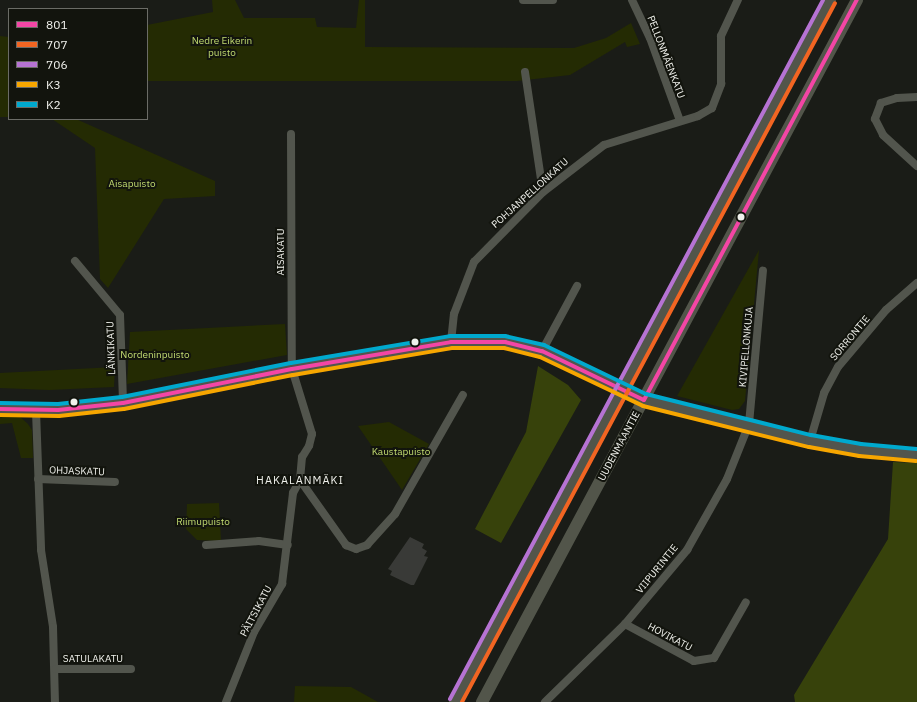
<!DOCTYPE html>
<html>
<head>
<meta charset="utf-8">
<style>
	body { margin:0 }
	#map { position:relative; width:917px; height:702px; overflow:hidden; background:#1a1c17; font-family:"IBM Plex Sans",sans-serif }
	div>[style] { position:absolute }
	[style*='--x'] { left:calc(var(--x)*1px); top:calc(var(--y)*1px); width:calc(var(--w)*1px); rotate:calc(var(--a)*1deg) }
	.green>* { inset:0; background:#242b03 }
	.forest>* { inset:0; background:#37420b }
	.building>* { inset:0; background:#393a37 }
	.minor>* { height:8px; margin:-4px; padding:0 4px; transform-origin:4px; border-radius:4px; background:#52554d }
	.tertiary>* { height:10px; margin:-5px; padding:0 5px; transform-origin:5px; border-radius:5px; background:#52554d }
	.secondary>* { height:12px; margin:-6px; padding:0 6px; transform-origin:6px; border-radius:6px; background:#52554a }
	.bus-1>* { height:4px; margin:-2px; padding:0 2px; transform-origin:2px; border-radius:2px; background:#f346a5 }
	.bus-2>* { height:4px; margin:-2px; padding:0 2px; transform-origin:2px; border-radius:2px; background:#f26522 }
	.bus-3>* { height:4px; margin:-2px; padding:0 2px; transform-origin:2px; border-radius:2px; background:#b673d3 }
	.bus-4>* { height:4px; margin:-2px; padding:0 2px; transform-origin:2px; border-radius:2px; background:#f7a600 }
	.bus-5>* { height:4px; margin:-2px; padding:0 2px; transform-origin:2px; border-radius:2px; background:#00a9ce }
	.dots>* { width:11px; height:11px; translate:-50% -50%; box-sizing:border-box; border:2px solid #12140d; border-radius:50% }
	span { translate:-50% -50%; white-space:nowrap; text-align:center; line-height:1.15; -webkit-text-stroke:4px #12140d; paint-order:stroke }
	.park-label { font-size:10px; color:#c2db71 }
	.street-label { font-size:10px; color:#f0f1ec }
	.neighbourhood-label { font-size:11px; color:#f0f1ec; letter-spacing:1px }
	.legend { position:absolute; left:8px; top:8px; width:140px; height:112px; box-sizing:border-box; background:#12140d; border:1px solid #6b6c66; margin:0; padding:5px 7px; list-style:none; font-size:12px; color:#f0f1ec }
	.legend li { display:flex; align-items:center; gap:8px; height:20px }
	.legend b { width:20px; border:1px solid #6b6c66 }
</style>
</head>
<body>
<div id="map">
	<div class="green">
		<i style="clip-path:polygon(212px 0,235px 0,244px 18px,315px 18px,317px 27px,356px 28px,359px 0,365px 0,365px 47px,574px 48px,606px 38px,631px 23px,640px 44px,627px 47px,625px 42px,570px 75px,517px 81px,147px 81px,147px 25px,213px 12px)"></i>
		<i style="clip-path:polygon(0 36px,9px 37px,9px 117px,0 117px)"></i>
		<i style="clip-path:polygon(52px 119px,76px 119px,215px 181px,215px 196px,164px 199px,108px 288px,100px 279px,95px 148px)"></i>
		<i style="clip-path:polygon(759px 250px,745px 401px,739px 409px,732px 410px,677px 396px)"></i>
		<i style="clip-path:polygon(285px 324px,287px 355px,127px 384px,130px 332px)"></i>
		<i style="clip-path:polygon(115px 367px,114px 387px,49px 390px,0 388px,0 373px)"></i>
		<i style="clip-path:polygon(0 414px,17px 414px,28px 424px,32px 430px,33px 458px,21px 458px,12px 423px,0 424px)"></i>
		<i style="clip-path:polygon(389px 422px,429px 444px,402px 490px,358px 426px)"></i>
		<i style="clip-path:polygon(219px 503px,221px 541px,197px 540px,186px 529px,187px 504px)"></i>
		<i style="clip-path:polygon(295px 686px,351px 687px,378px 702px,294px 702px)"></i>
	</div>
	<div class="forest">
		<i style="clip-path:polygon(538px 366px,568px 385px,581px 400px,501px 543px,475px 529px,526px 432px)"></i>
		<i style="clip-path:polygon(893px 462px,917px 463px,917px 702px,795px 702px,794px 695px,888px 539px)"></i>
	</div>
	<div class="building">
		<i style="clip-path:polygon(410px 537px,424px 544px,422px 548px,427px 551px,424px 556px,428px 557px,414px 585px,411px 585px,390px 575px,392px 571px,388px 569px)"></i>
	</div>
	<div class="minor">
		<i style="--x:523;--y:0;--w:30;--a:0"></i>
		<i style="--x:632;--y:0;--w:42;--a:64.7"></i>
		<i style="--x:650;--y:38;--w:88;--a:70.1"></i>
		<i style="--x:525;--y:72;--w:121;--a:81.5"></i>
		<i style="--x:917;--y:97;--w:20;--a:177"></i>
		<i style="--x:897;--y:98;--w:17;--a:163"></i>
		<i style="--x:881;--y:103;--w:17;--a:111"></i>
		<i style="--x:875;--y:119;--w:18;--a:63"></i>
		<i style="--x:883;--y:135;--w:46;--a:42.4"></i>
		<i style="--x:291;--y:134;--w:235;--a:89.8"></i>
		<i style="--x:292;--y:369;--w:68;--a:72.9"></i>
		<i style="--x:312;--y:434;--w:12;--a:104"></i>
		<i style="--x:309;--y:446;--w:13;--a:122"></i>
		<i style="--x:302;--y:457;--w:23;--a:95"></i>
		<i style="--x:300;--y:480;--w:80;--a:54.7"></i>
		<i style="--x:346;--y:545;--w:11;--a:22"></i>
		<i style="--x:356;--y:549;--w:12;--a:-20"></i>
		<i style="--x:367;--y:545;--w:42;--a:-47.9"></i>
		<i style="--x:395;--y:514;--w:137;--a:-60.3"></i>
		<i style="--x:75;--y:261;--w:70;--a:50.2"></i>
		<i style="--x:120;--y:315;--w:88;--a:88"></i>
		<i style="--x:451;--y:342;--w:28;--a:-84"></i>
		<i style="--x:454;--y:314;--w:56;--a:-69"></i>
		<i style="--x:474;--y:262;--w:98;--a:-45.4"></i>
		<i style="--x:543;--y:192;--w:77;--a:-37.6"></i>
		<i style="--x:604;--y:145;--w:98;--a:-17.1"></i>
		<i style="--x:698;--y:116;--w:16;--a:-30"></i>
		<i style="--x:712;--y:108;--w:26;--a:-69"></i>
		<i style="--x:721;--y:84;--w:48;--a:-90"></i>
		<i style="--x:721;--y:36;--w:40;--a:-65"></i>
		<i style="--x:542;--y:351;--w:74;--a:-61.7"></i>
		<i style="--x:36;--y:411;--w:139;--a:87.9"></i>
		<i style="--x:41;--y:550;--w:78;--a:81.1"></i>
		<i style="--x:53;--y:627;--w:75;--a:88.5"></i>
		<i style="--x:810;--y:441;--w:50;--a:-73.7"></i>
		<i style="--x:824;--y:393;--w:30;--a:-62"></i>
		<i style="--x:838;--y:367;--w:75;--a:-49.9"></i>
		<i style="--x:886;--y:310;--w:41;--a:-41.1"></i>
		<i style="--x:38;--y:479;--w:77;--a:2.2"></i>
		<i style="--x:206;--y:545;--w:53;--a:-4.3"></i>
		<i style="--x:259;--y:541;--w:29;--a:8"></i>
		<i style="--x:625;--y:624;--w:78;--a:28.2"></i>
		<i style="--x:694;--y:661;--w:20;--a:-9"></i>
		<i style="--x:714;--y:658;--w:64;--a:-60.3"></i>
		<i style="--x:56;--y:669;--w:75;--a:0"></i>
		<i style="--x:226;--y:702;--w:75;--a:-68.2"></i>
		<i style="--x:254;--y:632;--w:56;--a:-59.7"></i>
		<i style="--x:282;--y:584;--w:92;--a:-83.1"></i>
		<i style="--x:293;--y:493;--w:15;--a:-62"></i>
		<i style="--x:545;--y:702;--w:112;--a:-44.3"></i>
		<i style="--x:625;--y:624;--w:97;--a:-50"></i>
		<i style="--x:687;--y:550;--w:81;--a:-60.6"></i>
		<i style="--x:727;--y:479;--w:59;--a:-68.2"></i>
		<i style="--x:749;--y:424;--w:154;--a:-84.8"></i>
	</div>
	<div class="tertiary">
		<i style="--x:0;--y:409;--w:58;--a:1"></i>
		<i style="--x:58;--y:410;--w:65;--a:-6.1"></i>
		<i style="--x:123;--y:403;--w:172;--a:-11.4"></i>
		<i style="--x:292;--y:369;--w:161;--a:-9.6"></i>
		<i style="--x:451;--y:342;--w:54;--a:0"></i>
		<i style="--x:505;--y:342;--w:38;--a:14"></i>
		<i style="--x:542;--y:351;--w:113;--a:25.7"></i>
		<i style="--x:644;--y:400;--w:171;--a:13.9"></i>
		<i style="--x:810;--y:441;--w:51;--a:10.2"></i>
		<i style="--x:860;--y:450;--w:57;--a:5"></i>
	</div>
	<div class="secondary">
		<i style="--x:455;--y:702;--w:796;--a:-61.89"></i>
		<i style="--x:482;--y:702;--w:796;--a:-61.89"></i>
	</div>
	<div class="bus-1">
		<i style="--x:0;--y:409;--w:58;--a:1"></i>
		<i style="--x:58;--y:410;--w:65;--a:-6.1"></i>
		<i style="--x:123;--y:403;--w:172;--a:-11.4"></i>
		<i style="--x:292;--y:369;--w:161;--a:-9.6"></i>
		<i style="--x:451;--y:342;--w:54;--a:0"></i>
		<i style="--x:505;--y:342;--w:38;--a:14"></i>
		<i style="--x:542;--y:351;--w:113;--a:25.7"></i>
		<i style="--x:644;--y:400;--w:453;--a:-62"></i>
	</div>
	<div class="bus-2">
		<i style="--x:462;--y:702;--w:792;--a:-61.91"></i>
	</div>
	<div class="bus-3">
		<i style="--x:450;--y:699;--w:792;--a:-61.91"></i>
	</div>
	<div class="bus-4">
		<i style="--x:0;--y:415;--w:59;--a:1"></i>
		<i style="--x:59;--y:416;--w:65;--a:-6.1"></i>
		<i style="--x:124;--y:409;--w:172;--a:-11.4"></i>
		<i style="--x:293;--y:375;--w:161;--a:-9.6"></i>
		<i style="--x:452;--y:348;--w:52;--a:0"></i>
		<i style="--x:504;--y:348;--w:37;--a:14"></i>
		<i style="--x:540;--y:357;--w:114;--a:25.4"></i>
		<i style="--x:643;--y:406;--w:171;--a:13.9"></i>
		<i style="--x:809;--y:447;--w:51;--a:10.2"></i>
		<i style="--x:859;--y:456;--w:57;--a:5"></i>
	</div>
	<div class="bus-5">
		<i style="--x:0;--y:403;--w:58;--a:1"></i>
		<i style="--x:58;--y:404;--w:64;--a:-6.2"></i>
		<i style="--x:122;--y:397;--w:172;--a:-11.4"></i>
		<i style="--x:291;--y:363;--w:161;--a:-9.6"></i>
		<i style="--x:450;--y:336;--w:55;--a:0"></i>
		<i style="--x:505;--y:336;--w:40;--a:13"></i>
		<i style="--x:544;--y:345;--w:113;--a:25.7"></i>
		<i style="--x:646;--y:394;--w:170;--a:14"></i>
		<i style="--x:811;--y:435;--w:51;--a:10.2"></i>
		<i style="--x:861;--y:444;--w:56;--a:5.1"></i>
	</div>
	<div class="dots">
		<i style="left:741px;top:217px;background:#f0f1ec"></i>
		<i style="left:415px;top:342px;background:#f0f1ec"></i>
		<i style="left:74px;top:402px;background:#f0f1ec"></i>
	</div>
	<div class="park-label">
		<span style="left:222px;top:46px">Nedre Eikerin<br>puisto</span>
		<span style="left:132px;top:184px">Aisapuisto</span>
		<span style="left:155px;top:355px">Nordeninpuisto</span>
		<span style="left:401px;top:452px">Kaustapuisto</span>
		<span style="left:203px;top:522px">Riimupuisto</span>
	</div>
	<div class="street-label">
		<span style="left:666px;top:57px;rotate:69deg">PELLONMÄENKATU</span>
		<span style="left:530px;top:193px;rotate:-42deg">POHJANPELLONKATU</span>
		<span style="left:281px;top:252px;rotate:-90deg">AISAKATU</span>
		<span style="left:850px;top:338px;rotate:-50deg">SORRONTIE</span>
		<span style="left:746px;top:347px;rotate:-85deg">KIVIPELLONKUJA</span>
		<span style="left:111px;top:348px;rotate:-92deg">LÄNKIKATU</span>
		<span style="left:619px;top:446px;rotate:-62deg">UUDENMAANTIE</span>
		<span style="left:77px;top:471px;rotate:2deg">OHJASKATU</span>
		<span style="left:657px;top:569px;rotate:-51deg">VIIPURINTIE</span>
		<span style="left:256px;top:611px;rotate:-62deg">PÄITSIKATU</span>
		<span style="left:670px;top:637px;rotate:28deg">HOVIKATU</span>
		<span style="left:93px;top:659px">SATULAKATU</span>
	</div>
	<div class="neighbourhood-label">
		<span style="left:300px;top:480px">HAKALANMÄKI</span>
	</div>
	<ul class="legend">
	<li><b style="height:5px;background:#f346a5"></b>801</li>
	<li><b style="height:5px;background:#f26522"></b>707</li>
	<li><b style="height:5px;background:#b673d3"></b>706</li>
	<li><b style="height:5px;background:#f7a600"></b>K3</li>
	<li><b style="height:5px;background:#00a9ce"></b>K2</li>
	</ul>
</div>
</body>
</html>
